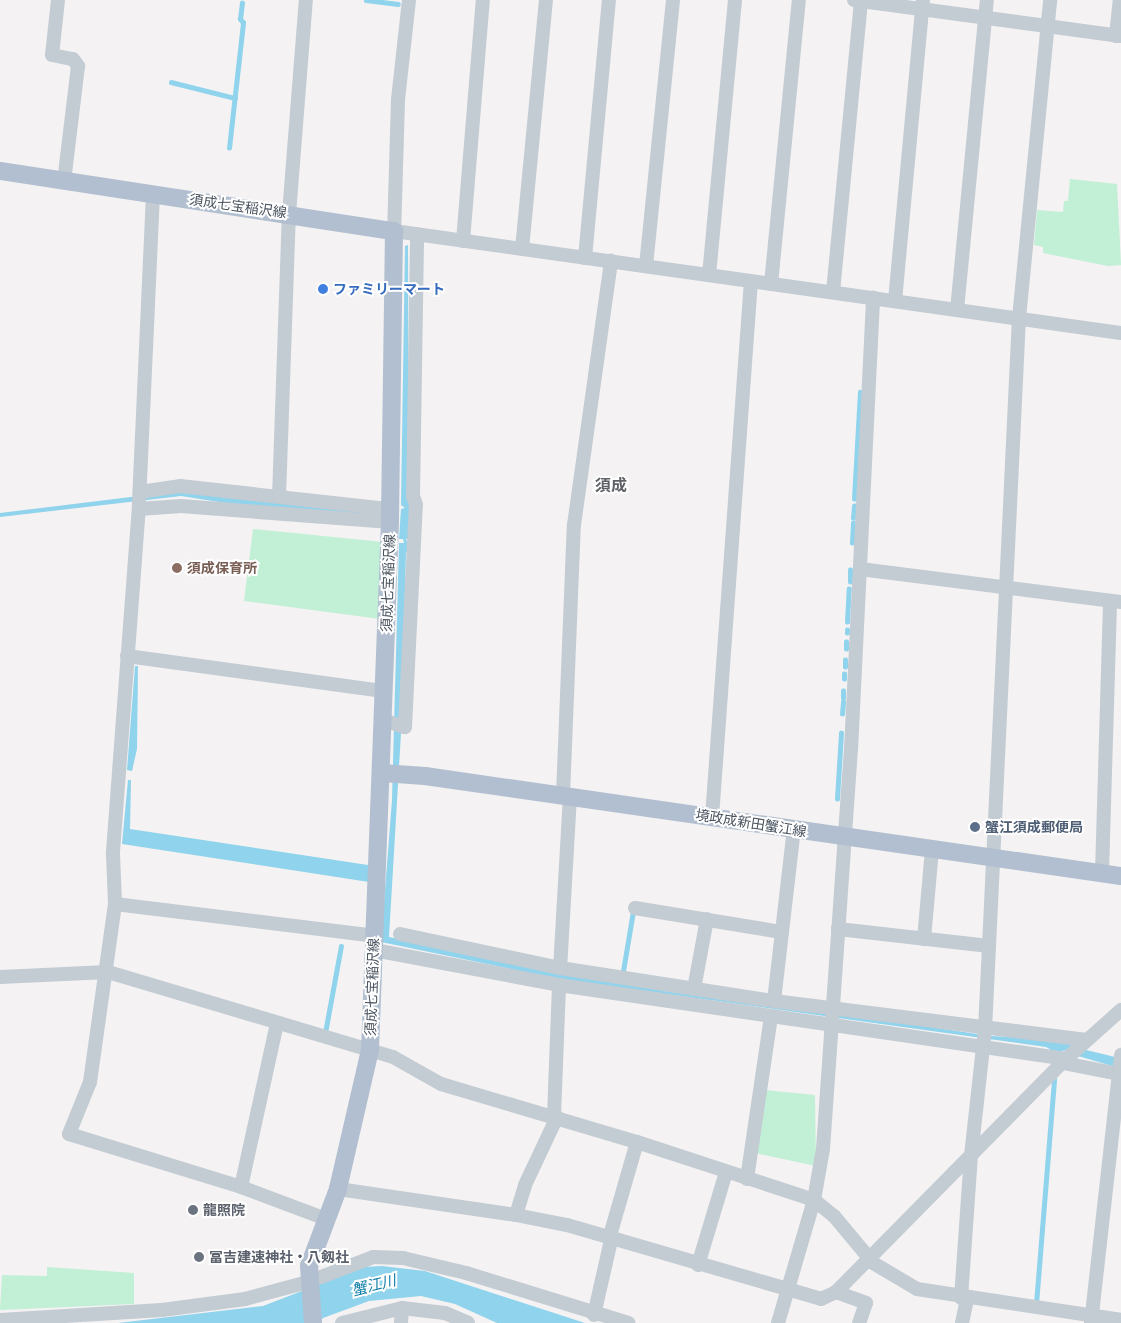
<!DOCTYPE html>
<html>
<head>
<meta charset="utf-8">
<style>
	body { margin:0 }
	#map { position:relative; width:1121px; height:1323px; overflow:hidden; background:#f4f2f2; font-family:"DejaVu Sans","Noto Sans JP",sans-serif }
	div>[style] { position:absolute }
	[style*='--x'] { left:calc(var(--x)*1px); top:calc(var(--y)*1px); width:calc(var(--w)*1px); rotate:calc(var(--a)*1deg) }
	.green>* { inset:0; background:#c1f0d6 }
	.water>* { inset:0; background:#8fd3ec }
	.stream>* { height:4.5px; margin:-2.25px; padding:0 2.25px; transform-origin:2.25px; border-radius:2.25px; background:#8fd3ec }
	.minor>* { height:14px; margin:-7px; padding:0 7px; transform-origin:7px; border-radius:7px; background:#c3cbd3 }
	.major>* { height:18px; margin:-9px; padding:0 9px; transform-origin:9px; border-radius:9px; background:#b2bfd0 }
	.dots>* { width:14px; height:14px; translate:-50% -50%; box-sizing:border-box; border:2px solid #fff; border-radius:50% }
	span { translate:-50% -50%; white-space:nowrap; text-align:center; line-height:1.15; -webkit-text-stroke:4px #fff; paint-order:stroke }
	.street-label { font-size:14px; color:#49535f }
	.shop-label { font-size:14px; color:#366cbe; font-weight:700 }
	.left { translate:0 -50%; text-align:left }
	.education-label { font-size:14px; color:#785e54; font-weight:700 }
	.service-label { font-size:14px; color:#4e5e75; font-weight:700 }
	.worship-label { font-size:14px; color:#5b616d; font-weight:700 }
	.water-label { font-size:15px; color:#0d7da6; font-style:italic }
	.quarter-label { font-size:16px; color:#5e6166; font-weight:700 }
</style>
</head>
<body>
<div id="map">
	<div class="green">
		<i style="clip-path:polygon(1070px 179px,1117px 184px,1121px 265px,1108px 266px,1043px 253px,1043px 247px,1034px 245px,1037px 210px,1063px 212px,1064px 201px,1068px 201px)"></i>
		<i style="clip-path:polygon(253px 529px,383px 542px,380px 619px,244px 601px)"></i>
		<i style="clip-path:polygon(765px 1090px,815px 1095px,816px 1166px,755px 1153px)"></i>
		<i style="clip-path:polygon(47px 1267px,134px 1273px,134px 1304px,0 1310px,2px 1275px,47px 1276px)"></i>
	</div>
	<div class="water">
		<i style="clip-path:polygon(408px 245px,409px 508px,412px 509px,411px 539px,406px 539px,410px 549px,406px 553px,401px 733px,389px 937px,559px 972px,991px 1036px,1079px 1040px,1082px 1049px,1115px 1057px,1116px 1067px,1078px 1056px,1069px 1049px,1056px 1053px,1046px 1047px,559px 979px,381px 942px,392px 800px,399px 543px,404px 543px,403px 539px,399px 539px,401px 509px,405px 508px,401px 505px,405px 246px)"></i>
		<i style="clip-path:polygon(180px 491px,383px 510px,383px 516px,238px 505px,181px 496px,0 517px,0 513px)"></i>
		<i style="clip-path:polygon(135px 666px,138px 666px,137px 749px,132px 771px,127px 770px)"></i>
		<i style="clip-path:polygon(128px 780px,131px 780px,130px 829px,368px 865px,369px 882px,122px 844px)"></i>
		<i style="clip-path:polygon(382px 1266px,425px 1271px,585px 1323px,497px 1323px,455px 1304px,421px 1296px,369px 1301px,323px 1318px,319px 1323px,118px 1323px,263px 1306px,364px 1267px)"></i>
	</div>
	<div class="stream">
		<i style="--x:366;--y:0;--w:32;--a:7"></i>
		<i style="--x:171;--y:82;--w:66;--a:14"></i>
		<i style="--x:229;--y:148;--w:126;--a:-83.6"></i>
		<i style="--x:243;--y:23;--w:5;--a:-127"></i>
		<i style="--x:240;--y:19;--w:16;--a:-83"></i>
		<i style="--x:854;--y:499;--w:107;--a:-86.8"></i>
		<i style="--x:853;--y:518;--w:12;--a:-85"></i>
		<i style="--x:852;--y:543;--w:20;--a:-87"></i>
		<i style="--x:850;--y:582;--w:12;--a:-90"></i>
		<i style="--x:847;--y:622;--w:33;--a:-87"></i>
		<i style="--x:847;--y:633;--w:3;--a:-90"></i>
		<i style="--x:846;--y:649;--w:7;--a:-90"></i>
		<i style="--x:845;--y:667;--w:7;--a:-90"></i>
		<i style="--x:844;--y:679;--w:5;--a:-90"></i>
		<i style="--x:843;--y:698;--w:7;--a:-90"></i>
		<i style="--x:842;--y:714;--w:12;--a:-85"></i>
		<i style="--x:837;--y:799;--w:66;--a:-86.5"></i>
		<i style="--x:623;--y:971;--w:61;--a:-80.5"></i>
		<i style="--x:325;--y:1033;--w:88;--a:-79.6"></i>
		<i style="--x:1036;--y:1304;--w:225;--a:-85.4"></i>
	</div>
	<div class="minor">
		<i style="--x:58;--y:0;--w:55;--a:96.2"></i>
		<i style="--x:52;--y:55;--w:21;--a:11"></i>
		<i style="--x:73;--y:59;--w:9;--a:54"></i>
		<i style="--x:78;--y:66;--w:116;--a:96.9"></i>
		<i style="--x:409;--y:0;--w:101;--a:96.3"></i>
		<i style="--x:398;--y:100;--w:131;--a:91.7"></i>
		<i style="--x:394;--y:231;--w:734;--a:7.99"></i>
		<i style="--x:854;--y:0;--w:269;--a:7.7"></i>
		<i style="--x:1116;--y:36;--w:36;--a:-84"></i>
		<i style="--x:153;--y:194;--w:312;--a:92.6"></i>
		<i style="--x:139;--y:506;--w:349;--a:94.3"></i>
		<i style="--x:113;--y:854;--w:50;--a:87.7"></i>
		<i style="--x:115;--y:904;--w:180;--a:98"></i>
		<i style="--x:90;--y:1082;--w:56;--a:112"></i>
		<i style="--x:69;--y:1134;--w:180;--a:17.1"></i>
		<i style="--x:241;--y:1187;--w:91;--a:20.6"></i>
		<i style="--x:463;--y:241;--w:242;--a:-85.3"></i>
		<i style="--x:522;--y:249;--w:250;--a:-84.5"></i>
		<i style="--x:585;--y:258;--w:259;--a:-84.7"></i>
		<i style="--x:646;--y:266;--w:267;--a:-84.2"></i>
		<i style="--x:709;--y:275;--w:276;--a:-84.6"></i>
		<i style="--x:771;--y:284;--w:285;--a:-84.4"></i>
		<i style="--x:833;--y:292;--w:293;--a:-84.5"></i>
		<i style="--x:895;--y:301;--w:302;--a:-84.7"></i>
		<i style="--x:957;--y:310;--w:311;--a:-84.5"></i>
		<i style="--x:140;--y:492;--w:40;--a:-8.5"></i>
		<i style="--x:180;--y:486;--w:211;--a:6.3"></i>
		<i style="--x:279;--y:497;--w:283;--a:-88"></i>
		<i style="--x:289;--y:214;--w:215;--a:-85.5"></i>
		<i style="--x:139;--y:509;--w:42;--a:-4.1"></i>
		<i style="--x:181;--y:506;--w:210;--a:4.4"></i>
		<i style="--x:860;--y:569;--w:263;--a:7.2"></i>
		<i style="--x:127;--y:656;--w:259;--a:7.8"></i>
		<i style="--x:383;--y:720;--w:23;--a:18"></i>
		<i style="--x:405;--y:727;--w:222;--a:-87.2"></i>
		<i style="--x:416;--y:505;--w:9;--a:-108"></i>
		<i style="--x:413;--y:496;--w:262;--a:-89.1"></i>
		<i style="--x:563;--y:795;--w:270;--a:-87.7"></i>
		<i style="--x:574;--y:525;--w:267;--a:-82"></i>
		<i style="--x:570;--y:796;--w:172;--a:93.3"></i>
		<i style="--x:560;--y:968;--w:217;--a:8.8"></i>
		<i style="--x:774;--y:1001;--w:315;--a:7.1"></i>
		<i style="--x:712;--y:817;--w:537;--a:-85.84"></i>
		<i style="--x:1102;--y:873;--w:272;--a:-88.3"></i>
		<i style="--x:115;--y:904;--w:261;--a:7"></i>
		<i style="--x:635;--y:908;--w:149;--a:9.3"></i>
		<i style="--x:838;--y:929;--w:152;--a:6.4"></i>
		<i style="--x:400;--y:934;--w:164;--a:12"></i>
		<i style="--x:924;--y:939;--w:90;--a:-84.9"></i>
		<i style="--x:374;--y:950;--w:188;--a:10.7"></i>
		<i style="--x:559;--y:985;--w:512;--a:8.3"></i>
		<i style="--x:0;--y:977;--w:108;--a:-2.7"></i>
		<i style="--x:108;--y:972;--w:297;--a:16.6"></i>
		<i style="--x:393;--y:1057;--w:55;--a:29.4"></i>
		<i style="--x:441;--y:1084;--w:204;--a:16.5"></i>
		<i style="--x:637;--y:1142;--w:186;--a:18.1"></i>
		<i style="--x:814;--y:1200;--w:26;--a:39"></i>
		<i style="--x:834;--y:1216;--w:55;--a:50.2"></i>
		<i style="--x:694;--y:989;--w:71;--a:-79.5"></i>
		<i style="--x:774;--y:1001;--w:173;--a:-83.4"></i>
		<i style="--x:1063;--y:1063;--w:57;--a:11.1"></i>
		<i style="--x:554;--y:1116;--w:131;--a:-87.8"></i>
		<i style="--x:747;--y:1179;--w:164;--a:-81.6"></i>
		<i style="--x:241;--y:1187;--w:168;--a:-77.6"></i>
		<i style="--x:338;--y:1189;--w:180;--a:8.3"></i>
		<i style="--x:516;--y:1215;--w:52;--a:11.1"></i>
		<i style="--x:567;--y:1225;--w:265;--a:16.2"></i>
		<i style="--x:821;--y:1299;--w:17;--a:-25"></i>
		<i style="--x:836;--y:1292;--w:327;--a:-45.4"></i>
		<i style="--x:1066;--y:1059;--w:74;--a:-41.7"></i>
		<i style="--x:516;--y:1215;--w:31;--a:-73"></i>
		<i style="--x:525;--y:1185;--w:75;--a:-64.8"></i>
		<i style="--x:609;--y:1239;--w:101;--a:-73.9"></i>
		<i style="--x:868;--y:1260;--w:57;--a:30.6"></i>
		<i style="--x:917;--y:1289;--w:206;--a:8.6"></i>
		<i style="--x:698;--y:1265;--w:97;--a:-73.2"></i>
		<i style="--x:836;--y:1292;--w:32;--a:20"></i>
		<i style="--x:866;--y:1303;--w:21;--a:109"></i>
		<i style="--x:961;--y:1298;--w:142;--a:-86"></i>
		<i style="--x:971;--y:1156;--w:127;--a:-83.7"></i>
		<i style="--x:985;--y:1030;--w:713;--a:-87.27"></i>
		<i style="--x:1019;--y:318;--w:320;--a:-84.4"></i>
		<i style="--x:594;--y:1315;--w:77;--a:-77.2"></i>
		<i style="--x:0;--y:1320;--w:162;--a:-3.5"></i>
		<i style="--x:162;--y:1310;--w:84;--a:-7.5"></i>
		<i style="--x:245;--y:1299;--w:65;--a:-15.1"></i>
		<i style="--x:308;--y:1282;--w:70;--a:-21"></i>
		<i style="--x:373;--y:1257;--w:30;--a:2"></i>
		<i style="--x:403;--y:1258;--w:65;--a:13.4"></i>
		<i style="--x:466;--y:1273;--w:170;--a:17.1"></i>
		<i style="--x:342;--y:1323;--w:62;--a:-14"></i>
		<i style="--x:402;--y:1308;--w:43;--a:6.6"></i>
		<i style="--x:445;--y:1313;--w:25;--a:23"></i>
		<i style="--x:401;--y:1323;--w:15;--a:-86"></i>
		<i style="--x:778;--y:1323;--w:128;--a:-73.7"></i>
		<i style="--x:814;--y:1200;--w:52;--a:-80"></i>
		<i style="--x:823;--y:1149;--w:400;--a:-86"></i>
		<i style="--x:851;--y:750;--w:453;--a:-87.2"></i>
		<i style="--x:962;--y:1323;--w:25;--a:-78"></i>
		<i style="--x:1091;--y:1323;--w:270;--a:-83.6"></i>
	</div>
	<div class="major">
		<i style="--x:0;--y:171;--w:399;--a:8.7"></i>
		<i style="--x:394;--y:231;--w:291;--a:90.8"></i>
		<i style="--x:390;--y:522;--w:528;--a:92.17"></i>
		<i style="--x:370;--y:1050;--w:143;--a:103"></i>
		<i style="--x:338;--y:1189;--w:82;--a:110.6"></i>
		<i style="--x:309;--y:1266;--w:57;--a:86"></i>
		<i style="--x:382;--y:773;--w:43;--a:4"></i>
		<i style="--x:425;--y:776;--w:703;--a:8.18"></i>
	</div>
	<div class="dots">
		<i style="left:323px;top:289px;background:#3f7fe0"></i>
		<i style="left:177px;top:568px;background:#8d6e63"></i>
		<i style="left:975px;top:827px;background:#5c6f8a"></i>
		<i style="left:193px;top:1210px;background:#6b7280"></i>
		<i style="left:199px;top:1257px;background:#6b7280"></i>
	</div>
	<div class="street-label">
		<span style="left:238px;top:206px;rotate:8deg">須成七宝稲沢線</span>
		<span style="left:388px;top:583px;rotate:-88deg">須成七宝稲沢線</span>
		<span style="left:751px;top:823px;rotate:9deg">境政成新田蟹江線</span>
		<span style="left:372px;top:987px;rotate:-88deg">須成七宝稲沢線</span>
	</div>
	<div class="shop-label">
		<span class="left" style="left:333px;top:289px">ファミリーマート</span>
	</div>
	<div class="education-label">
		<span class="left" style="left:187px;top:568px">須成保育所</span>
	</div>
	<div class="service-label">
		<span class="left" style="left:985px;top:827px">蟹江須成郵便局</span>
	</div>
	<div class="worship-label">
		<span class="left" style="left:203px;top:1210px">龍照院</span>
		<span class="left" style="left:209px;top:1257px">冨吉建速神社・八剱社</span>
	</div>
	<div class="water-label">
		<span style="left:374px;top:1286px;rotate:-14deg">蟹江川</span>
	</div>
	<div class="quarter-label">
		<span style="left:611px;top:486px">須成</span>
	</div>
</div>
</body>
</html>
